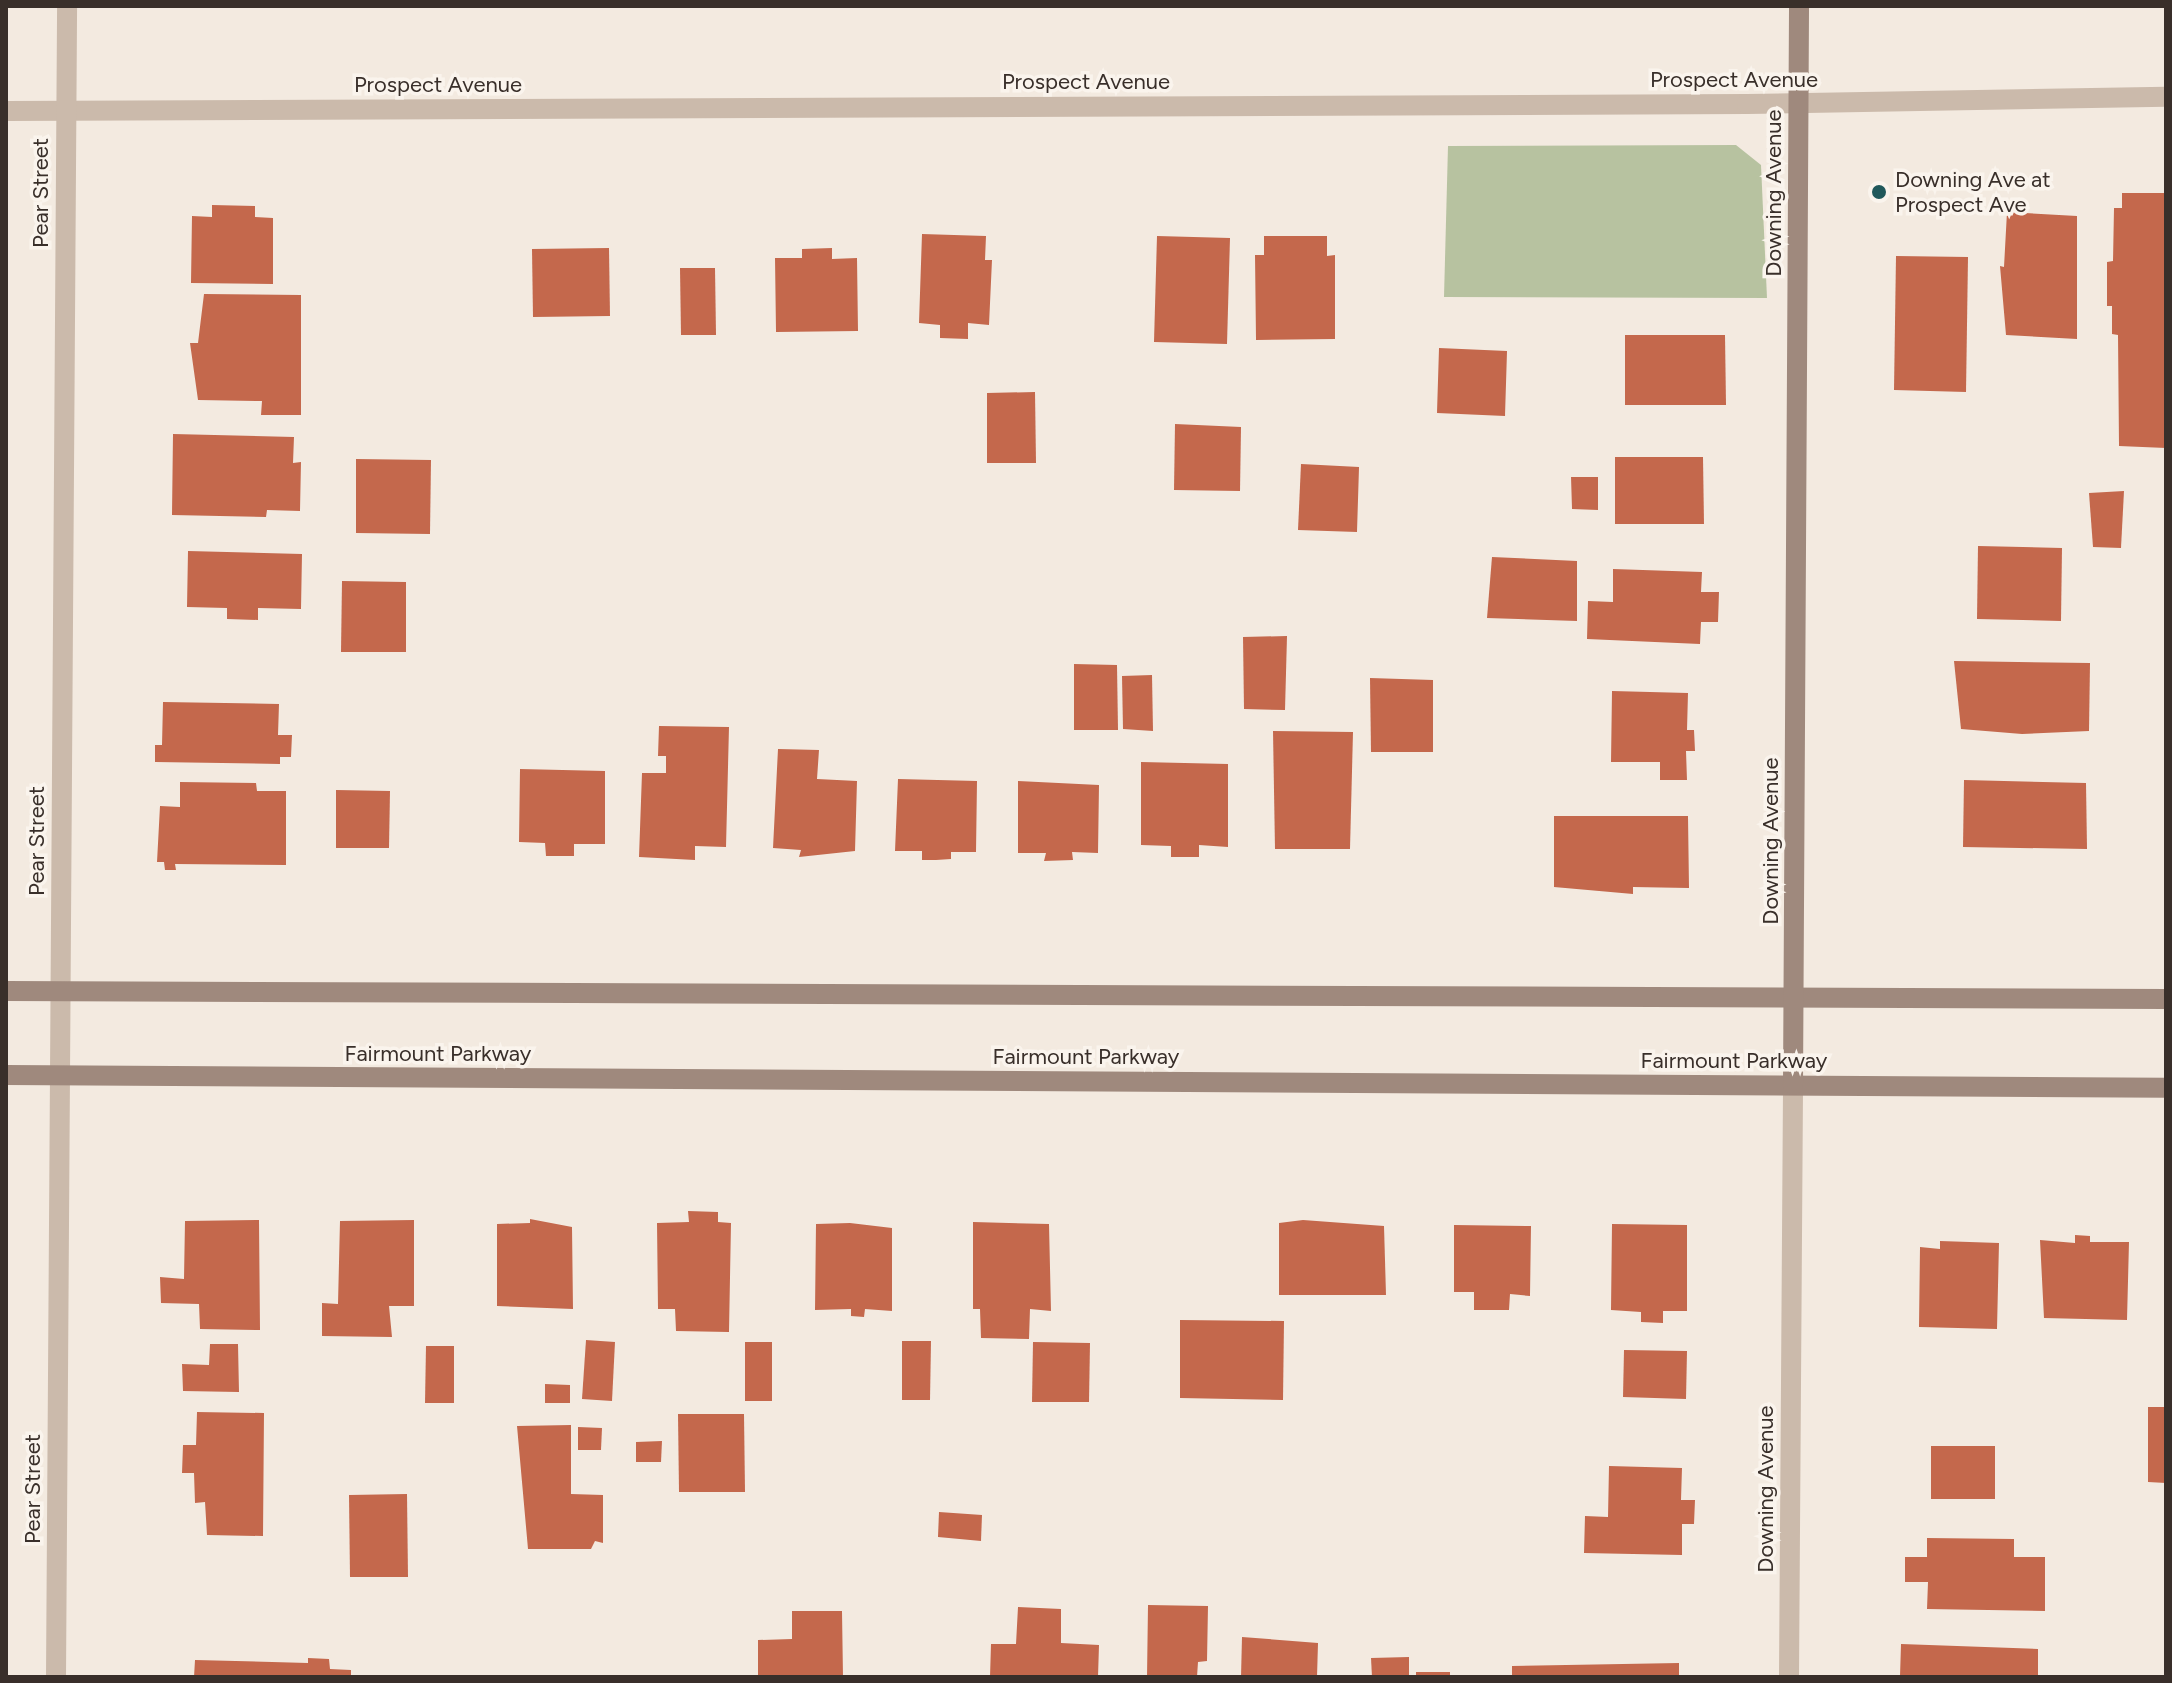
<!DOCTYPE html>
<html>
<head>
<meta charset="utf-8">
<style>
	body { margin:0 }
	#map { position:relative; width:2172px; height:1683px; overflow:hidden; background:#f3eae0; font-family:Figtree,sans-serif }
	div>[style] { position:absolute }
	[style*='--x'] { left:calc(var(--x)*1px); top:calc(var(--y)*1px); width:calc(var(--w)*1px); rotate:calc(var(--a)*1deg) }
	.green>* { inset:0; background:#b7c2a0 }
	.building>* { inset:0; background:#c4684c }
	.street>* { height:20px; margin:-10px; padding:0 10px; transform-origin:10px; border-radius:10px; background:#cbbaab }
	.secondary>* { height:20px; margin:-10px; padding:0 10px; transform-origin:10px; border-radius:10px; background:#9f897d }
	.dots>* { width:22px; height:22px; translate:-50% -50%; box-sizing:border-box; border:4px solid #faf4ed; border-radius:50% }
	span { translate:-50% -50%; white-space:nowrap; text-align:center; line-height:1.15; -webkit-text-stroke:7px #faf4ed; paint-order:stroke }
	.street-label { font-size:22px; color:#392f2a }
	.poi-label { font-size:22px; color:#392f2a }
	.left { translate:0 -50%; text-align:left }
	.frame { position:absolute; inset:0; border:8px solid #392f2a; pointer-events:none }
</style>
</head>
<body>
<div id="map">
	<div class="green">
		<i style="clip-path:polygon(1736px 145px,1761px 165px,1767px 298px,1444px 297px,1448px 146px)"></i>
	</div>
	<div class="building">
		<i style="clip-path:polygon(2122px 193px,2166px 193px,2166px 448px,2119px 446px,2118px 335px,2112px 334px,2112px 306px,2107px 306px,2107px 262px,2113px 261px,2114px 208px,2122px 208px)"></i>
		<i style="clip-path:polygon(212px 205px,255px 206px,255px 217px,273px 218px,273px 284px,191px 283px,192px 216px,212px 217px)"></i>
		<i style="clip-path:polygon(2007px 212px,2077px 216px,2077px 339px,2006px 335px,2000px 266px,2004px 267px)"></i>
		<i style="clip-path:polygon(922px 234px,986px 236px,985px 260px,992px 260px,989px 325px,968px 323px,968px 339px,940px 338px,940px 325px,919px 323px)"></i>
		<i style="clip-path:polygon(1157px 236px,1230px 238px,1227px 344px,1154px 342px)"></i>
		<i style="clip-path:polygon(1264px 236px,1327px 236px,1327px 256px,1335px 255px,1335px 339px,1256px 340px,1255px 255px,1264px 255px)"></i>
		<i style="clip-path:polygon(609px 248px,610px 316px,533px 317px,532px 249px)"></i>
		<i style="clip-path:polygon(832px 248px,832px 259px,857px 258px,858px 331px,776px 332px,775px 258px,802px 258px,802px 249px)"></i>
		<i style="clip-path:polygon(1896px 256px,1968px 257px,1966px 392px,1894px 390px)"></i>
		<i style="clip-path:polygon(680px 268px,715px 268px,716px 335px,681px 335px)"></i>
		<i style="clip-path:polygon(204px 294px,301px 295px,301px 415px,261px 415px,262px 401px,198px 400px,190px 343px,198px 343px)"></i>
		<i style="clip-path:polygon(1625px 335px,1725px 335px,1726px 405px,1625px 405px)"></i>
		<i style="clip-path:polygon(1439px 348px,1507px 351px,1505px 416px,1437px 413px)"></i>
		<i style="clip-path:polygon(1035px 392px,1036px 463px,987px 463px,987px 393px)"></i>
		<i style="clip-path:polygon(1175px 424px,1241px 427px,1240px 491px,1174px 490px)"></i>
		<i style="clip-path:polygon(173px 434px,294px 437px,293px 463px,301px 462px,300px 511px,267px 510px,266px 517px,172px 515px)"></i>
		<i style="clip-path:polygon(1615px 457px,1703px 457px,1704px 524px,1615px 524px)"></i>
		<i style="clip-path:polygon(356px 459px,431px 460px,430px 534px,356px 533px)"></i>
		<i style="clip-path:polygon(1301px 464px,1359px 467px,1357px 532px,1298px 530px)"></i>
		<i style="clip-path:polygon(1571px 477px,1598px 477px,1598px 510px,1572px 509px)"></i>
		<i style="clip-path:polygon(2124px 491px,2121px 548px,2093px 547px,2089px 493px)"></i>
		<i style="clip-path:polygon(1978px 546px,2062px 548px,2061px 621px,1977px 619px)"></i>
		<i style="clip-path:polygon(188px 551px,302px 554px,301px 609px,258px 608px,258px 620px,227px 619px,227px 608px,187px 607px)"></i>
		<i style="clip-path:polygon(1492px 557px,1577px 561px,1577px 621px,1487px 618px)"></i>
		<i style="clip-path:polygon(1613px 569px,1702px 572px,1701px 592px,1719px 592px,1718px 622px,1701px 622px,1700px 644px,1587px 639px,1588px 601px,1613px 602px)"></i>
		<i style="clip-path:polygon(342px 581px,406px 582px,406px 652px,341px 652px)"></i>
		<i style="clip-path:polygon(1287px 636px,1285px 710px,1244px 709px,1243px 637px)"></i>
		<i style="clip-path:polygon(1954px 661px,2090px 663px,2089px 731px,2022px 734px,1961px 729px)"></i>
		<i style="clip-path:polygon(1074px 664px,1117px 665px,1118px 730px,1074px 730px)"></i>
		<i style="clip-path:polygon(1152px 675px,1153px 731px,1123px 729px,1122px 676px)"></i>
		<i style="clip-path:polygon(1370px 678px,1433px 680px,1433px 752px,1371px 752px)"></i>
		<i style="clip-path:polygon(1612px 691px,1688px 693px,1687px 730px,1694px 730px,1695px 751px,1686px 751px,1687px 780px,1660px 780px,1660px 762px,1611px 762px)"></i>
		<i style="clip-path:polygon(163px 702px,279px 704px,278px 735px,292px 735px,291px 757px,280px 757px,280px 764px,155px 762px,155px 745px,162px 745px)"></i>
		<i style="clip-path:polygon(659px 726px,729px 727px,726px 847px,695px 846px,695px 860px,639px 857px,642px 773px,666px 773px,666px 756px,658px 756px)"></i>
		<i style="clip-path:polygon(1273px 731px,1353px 732px,1350px 849px,1275px 849px)"></i>
		<i style="clip-path:polygon(778px 749px,819px 750px,817px 779px,857px 781px,855px 851px,799px 857px,801px 850px,773px 848px)"></i>
		<i style="clip-path:polygon(1141px 762px,1228px 764px,1228px 847px,1199px 845px,1199px 857px,1171px 857px,1171px 846px,1141px 845px)"></i>
		<i style="clip-path:polygon(520px 769px,605px 771px,605px 844px,574px 844px,574px 856px,546px 856px,545px 843px,519px 842px)"></i>
		<i style="clip-path:polygon(898px 779px,977px 781px,976px 852px,951px 852px,951px 859px,936px 860px,922px 860px,922px 851px,895px 851px)"></i>
		<i style="clip-path:polygon(1964px 780px,2086px 783px,2087px 849px,1963px 847px)"></i>
		<i style="clip-path:polygon(1018px 781px,1099px 785px,1098px 853px,1072px 852px,1073px 860px,1044px 861px,1046px 853px,1018px 853px)"></i>
		<i style="clip-path:polygon(180px 782px,256px 783px,257px 791px,286px 791px,286px 865px,175px 864px,176px 870px,165px 870px,164px 862px,157px 862px,160px 806px,180px 807px)"></i>
		<i style="clip-path:polygon(336px 790px,390px 791px,389px 848px,336px 848px)"></i>
		<i style="clip-path:polygon(1554px 816px,1688px 816px,1689px 888px,1633px 887px,1633px 894px,1554px 887px)"></i>
		<i style="clip-path:polygon(688px 1211px,718px 1212px,718px 1222px,731px 1223px,729px 1332px,676px 1331px,675px 1309px,658px 1309px,657px 1223px,689px 1222px)"></i>
		<i style="clip-path:polygon(530px 1219px,572px 1227px,573px 1309px,497px 1306px,497px 1224px,530px 1223px)"></i>
		<i style="clip-path:polygon(259px 1220px,260px 1330px,200px 1329px,199px 1304px,161px 1303px,160px 1277px,184px 1279px,185px 1221px)"></i>
		<i style="clip-path:polygon(414px 1220px,414px 1306px,389px 1306px,392px 1337px,322px 1336px,322px 1303px,338px 1304px,340px 1221px)"></i>
		<i style="clip-path:polygon(1303px 1220px,1384px 1226px,1386px 1295px,1279px 1295px,1279px 1223px)"></i>
		<i style="clip-path:polygon(973px 1222px,1049px 1224px,1051px 1311px,1030px 1309px,1029px 1339px,981px 1338px,980px 1309px,973px 1309px)"></i>
		<i style="clip-path:polygon(850px 1223px,892px 1228px,892px 1311px,865px 1309px,864px 1317px,851px 1316px,851px 1309px,815px 1310px,816px 1224px)"></i>
		<i style="clip-path:polygon(1612px 1224px,1687px 1225px,1687px 1311px,1663px 1311px,1663px 1323px,1641px 1322px,1641px 1312px,1611px 1310px)"></i>
		<i style="clip-path:polygon(1454px 1225px,1531px 1226px,1530px 1296px,1510px 1294px,1509px 1310px,1474px 1310px,1474px 1292px,1454px 1292px)"></i>
		<i style="clip-path:polygon(2075px 1235px,2090px 1236px,2090px 1242px,2129px 1242px,2127px 1320px,2044px 1318px,2040px 1240px,2075px 1243px)"></i>
		<i style="clip-path:polygon(1940px 1241px,1999px 1243px,1997px 1329px,1919px 1327px,1920px 1247px,1940px 1249px)"></i>
		<i style="clip-path:polygon(1180px 1320px,1284px 1321px,1283px 1400px,1180px 1398px)"></i>
		<i style="clip-path:polygon(586px 1340px,615px 1342px,612px 1401px,582px 1399px)"></i>
		<i style="clip-path:polygon(902px 1341px,931px 1341px,930px 1400px,902px 1400px)"></i>
		<i style="clip-path:polygon(745px 1342px,772px 1342px,772px 1401px,745px 1401px)"></i>
		<i style="clip-path:polygon(1033px 1342px,1090px 1343px,1089px 1402px,1032px 1402px)"></i>
		<i style="clip-path:polygon(210px 1344px,238px 1344px,239px 1392px,183px 1391px,182px 1364px,209px 1365px)"></i>
		<i style="clip-path:polygon(426px 1346px,454px 1346px,454px 1403px,425px 1403px)"></i>
		<i style="clip-path:polygon(1624px 1350px,1687px 1351px,1686px 1399px,1623px 1397px)"></i>
		<i style="clip-path:polygon(545px 1384px,570px 1385px,570px 1403px,545px 1403px)"></i>
		<i style="clip-path:polygon(2148px 1407px,2166px 1407px,2166px 1483px,2148px 1482px)"></i>
		<i style="clip-path:polygon(197px 1412px,264px 1413px,263px 1536px,207px 1535px,205px 1502px,195px 1503px,194px 1473px,182px 1473px,183px 1445px,196px 1445px)"></i>
		<i style="clip-path:polygon(678px 1414px,744px 1414px,745px 1492px,679px 1492px)"></i>
		<i style="clip-path:polygon(571px 1425px,571px 1494px,603px 1495px,603px 1543px,595px 1541px,591px 1549px,528px 1549px,517px 1426px)"></i>
		<i style="clip-path:polygon(578px 1427px,602px 1428px,601px 1450px,578px 1450px)"></i>
		<i style="clip-path:polygon(662px 1441px,661px 1462px,636px 1462px,636px 1442px)"></i>
		<i style="clip-path:polygon(1931px 1446px,1995px 1446px,1995px 1499px,1931px 1499px)"></i>
		<i style="clip-path:polygon(1609px 1466px,1682px 1468px,1681px 1500px,1695px 1500px,1694px 1524px,1682px 1524px,1682px 1555px,1584px 1553px,1585px 1516px,1608px 1517px)"></i>
		<i style="clip-path:polygon(407px 1494px,408px 1577px,350px 1577px,349px 1495px)"></i>
		<i style="clip-path:polygon(939px 1512px,982px 1515px,981px 1541px,938px 1537px)"></i>
		<i style="clip-path:polygon(1927px 1538px,2014px 1539px,2014px 1557px,2045px 1557px,2045px 1611px,1927px 1609px,1928px 1582px,1905px 1582px,1905px 1557px,1927px 1557px)"></i>
		<i style="clip-path:polygon(1148px 1605px,1208px 1606px,1207px 1661px,1198px 1662px,1197px 1677px,1147px 1677px)"></i>
		<i style="clip-path:polygon(1018px 1607px,1061px 1609px,1061px 1643px,1099px 1645px,1098px 1677px,990px 1677px,991px 1644px,1016px 1644px)"></i>
		<i style="clip-path:polygon(792px 1611px,842px 1611px,843px 1677px,758px 1677px,758px 1640px,792px 1639px)"></i>
		<i style="clip-path:polygon(1242px 1637px,1318px 1643px,1317px 1677px,1241px 1677px)"></i>
		<i style="clip-path:polygon(1901px 1644px,2038px 1649px,2038px 1677px,1900px 1677px)"></i>
		<i style="clip-path:polygon(1409px 1657px,1409px 1677px,1372px 1677px,1371px 1658px)"></i>
		<i style="clip-path:polygon(308px 1658px,329px 1659px,330px 1669px,351px 1670px,351px 1677px,194px 1677px,195px 1660px,308px 1663px)"></i>
		<i style="clip-path:polygon(1679px 1663px,1679px 1677px,1512px 1677px,1512px 1666px)"></i>
		<i style="clip-path:polygon(1416px 1672px,1450px 1672px,1450px 1677px,1416px 1677px)"></i>
	</div>
	<div class="street">
		<i style="--x:6;--y:111;--w:1741;--a:-0.23"></i>
		<i style="--x:1747;--y:104;--w:419;--a:-1"></i>
		<i style="--x:56;--y:1677;--w:1671;--a:-89.62"></i>
		<i style="--x:1789;--y:1677;--w:592;--a:-89.61"></i>
	</div>
	<div class="secondary">
		<i style="--x:6;--y:991;--w:2160;--a:0.21"></i>
		<i style="--x:6;--y:1075;--w:2160;--a:0.34"></i>
		<i style="--x:1793;--y:1085;--w:1079;--a:-89.68"></i>
	</div>
	<div class="dots">
		<i style="left:1879px;top:192px;background:#20585b"></i>
	</div>
	<div class="street-label">
		<span style="left:1734px;top:80px">Prospect Avenue</span>
		<span style="left:1086px;top:82px">Prospect Avenue</span>
		<span style="left:438px;top:85px">Prospect Avenue</span>
		<span style="left:41px;top:193px;rotate:-90deg">Pear Street</span>
		<span style="left:1774px;top:193px;rotate:-90deg">Downing Avenue</span>
		<span style="left:37px;top:841px;rotate:-90deg">Pear Street</span>
		<span style="left:1771px;top:841px;rotate:-90deg">Downing Avenue</span>
		<span style="left:438px;top:1054px">Fairmount Parkway</span>
		<span style="left:1086px;top:1057px">Fairmount Parkway</span>
		<span style="left:1734px;top:1061px">Fairmount Parkway</span>
		<span style="left:33px;top:1489px;rotate:-90deg">Pear Street</span>
		<span style="left:1766px;top:1489px;rotate:-90deg">Downing Avenue</span>
	</div>
	<div class="poi-label">
		<span class="left" style="left:1895px;top:192px">Downing Ave at<br>Prospect Ave</span>
	</div>
	<div class="frame"></div>
</div>
</body>
</html>
